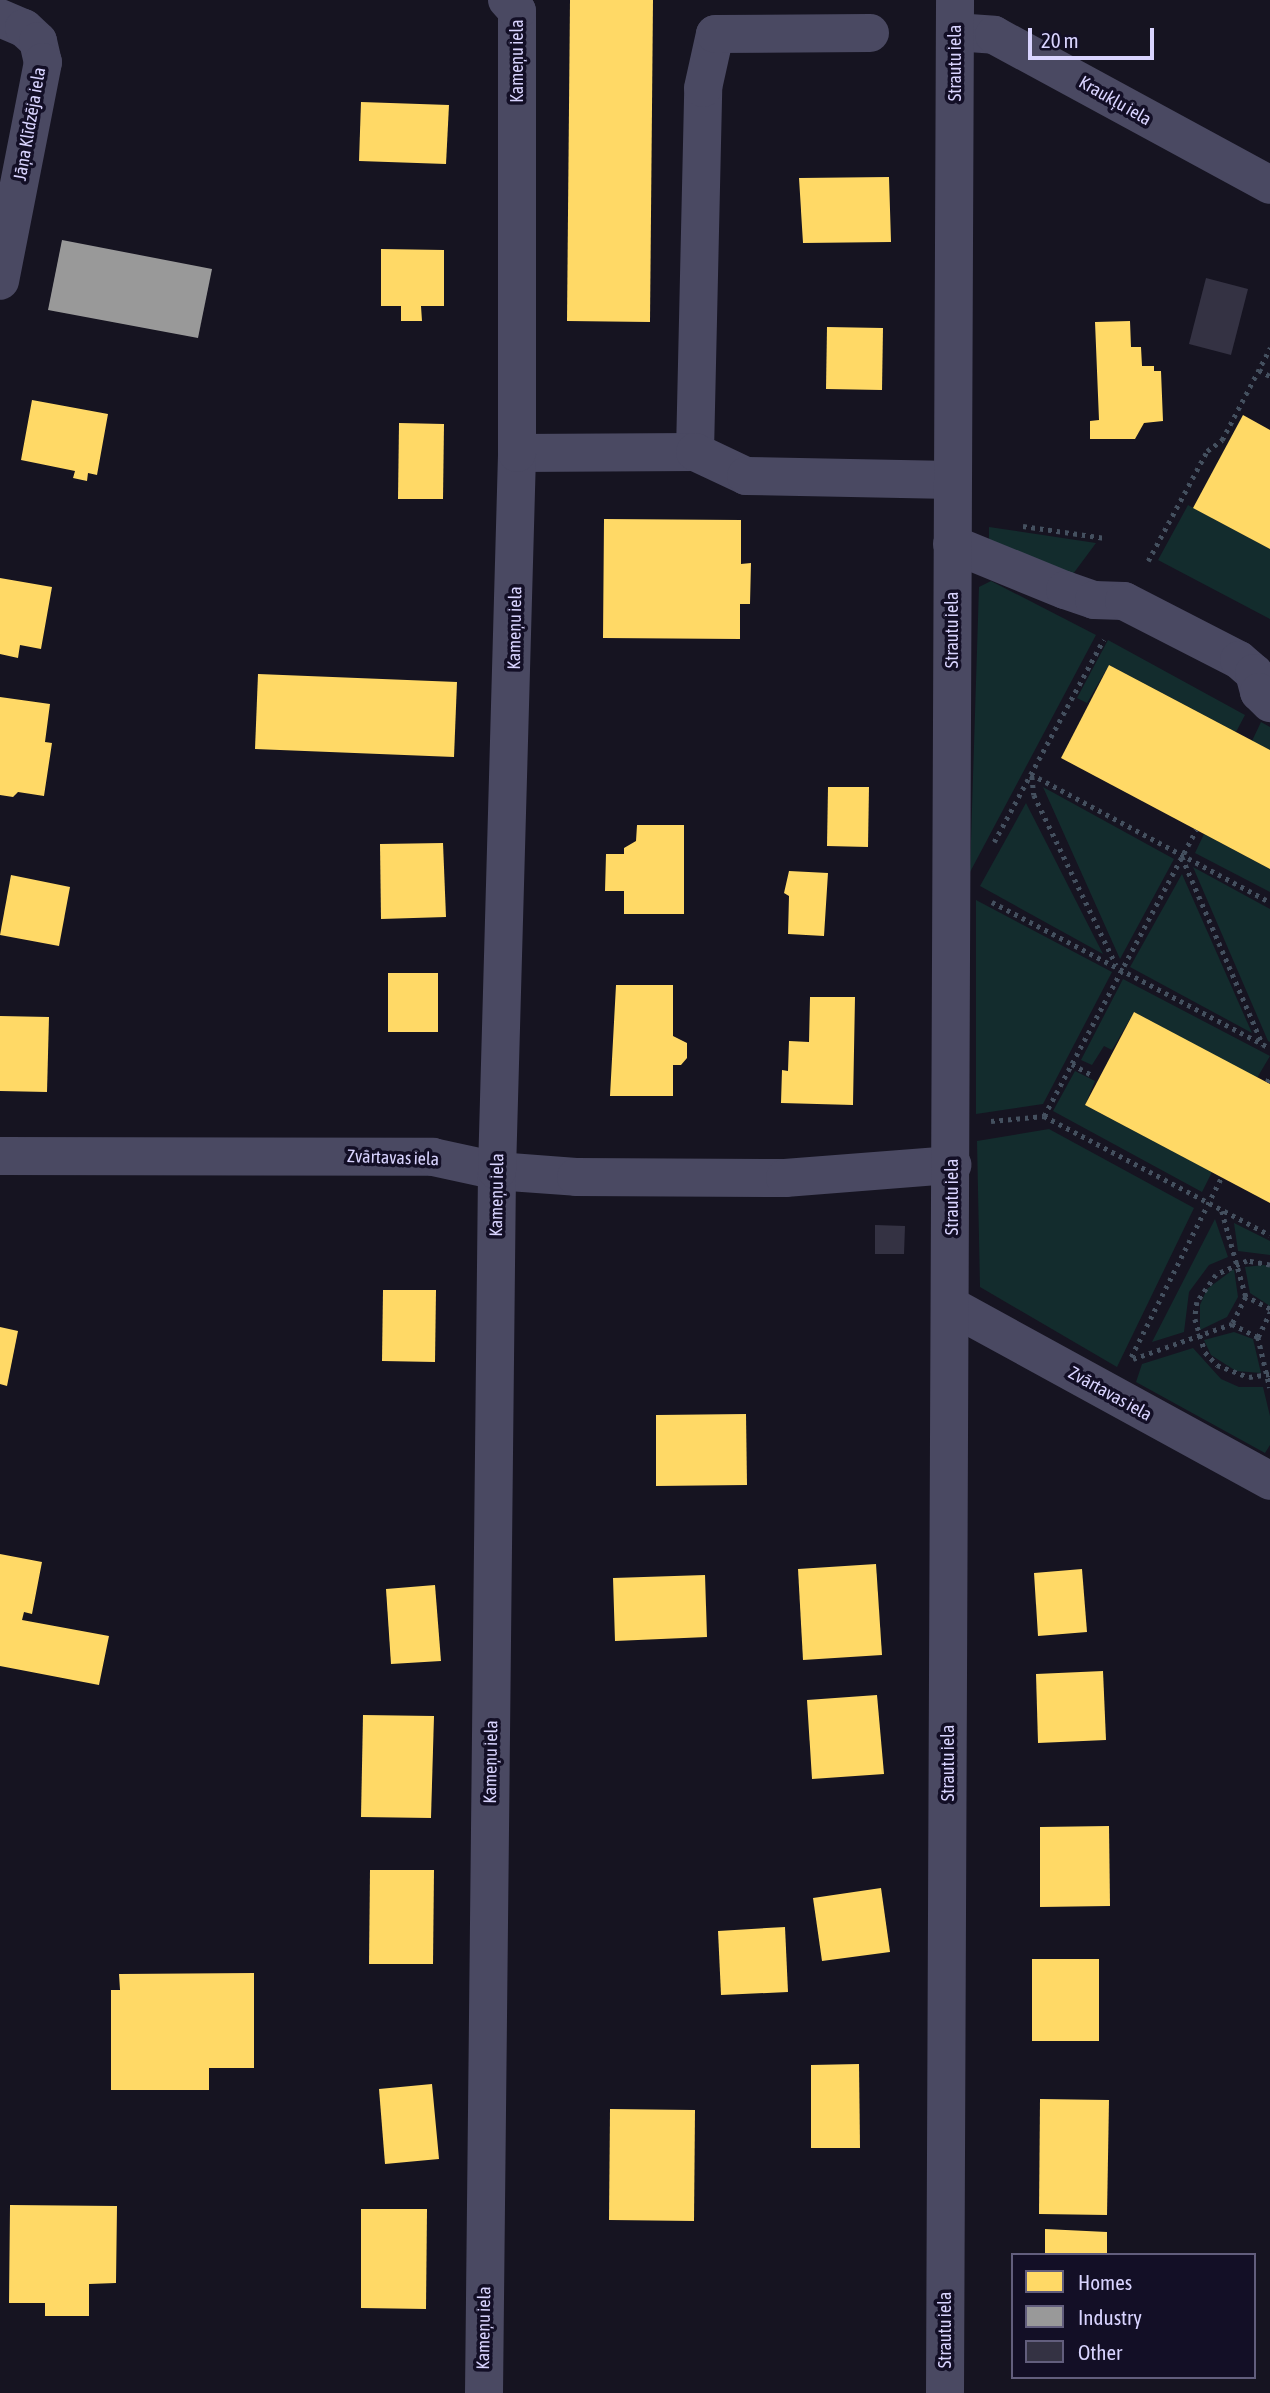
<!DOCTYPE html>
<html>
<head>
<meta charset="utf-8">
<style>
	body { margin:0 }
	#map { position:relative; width:1270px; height:2393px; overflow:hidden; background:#161421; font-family:"Asap Condensed",sans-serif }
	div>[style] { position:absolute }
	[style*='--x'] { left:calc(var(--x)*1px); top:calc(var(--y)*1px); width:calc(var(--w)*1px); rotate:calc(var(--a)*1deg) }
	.green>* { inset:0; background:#132c2d }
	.homes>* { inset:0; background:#ffd966 }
	.industry>* { inset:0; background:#999 }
	.building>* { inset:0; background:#343243 }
	.path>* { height:4.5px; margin-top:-2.25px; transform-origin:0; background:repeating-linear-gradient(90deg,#44505f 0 3.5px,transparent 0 8.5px) }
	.street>* { height:38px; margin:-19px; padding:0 19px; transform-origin:19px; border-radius:19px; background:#4a4962 }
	span { translate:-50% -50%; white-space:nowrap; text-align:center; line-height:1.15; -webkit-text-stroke:7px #130f26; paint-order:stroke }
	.street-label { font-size:18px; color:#d9d4ff }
	.legend { position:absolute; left:1011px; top:2253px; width:245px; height:126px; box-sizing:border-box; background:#130f26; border:2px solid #625e7d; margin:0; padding:9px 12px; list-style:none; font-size:21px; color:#d9d4ff }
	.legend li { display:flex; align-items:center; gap:14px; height:35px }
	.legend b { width:35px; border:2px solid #625e7d }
	.scale { position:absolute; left:1028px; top:28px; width:126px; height:32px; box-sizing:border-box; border:4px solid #d9d4ff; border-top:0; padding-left:9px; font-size:21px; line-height:24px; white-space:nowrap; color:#d9d4ff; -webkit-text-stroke:5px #130f26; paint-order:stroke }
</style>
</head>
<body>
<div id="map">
	<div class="green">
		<i style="clip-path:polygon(1188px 505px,1270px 549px,1270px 619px,1158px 560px)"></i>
		<i style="clip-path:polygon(989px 527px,1096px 543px,1073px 574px,989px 544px)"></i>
		<i style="clip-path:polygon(991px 581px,1096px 635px,970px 872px,979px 587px)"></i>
		<i style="clip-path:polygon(1108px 640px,1245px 715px,1236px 732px,1109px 665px,1087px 703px,1077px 698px)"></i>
		<i style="clip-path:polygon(1261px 722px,1270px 727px,1270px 750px,1252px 741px)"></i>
		<i style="clip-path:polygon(1043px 787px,1174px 859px,1120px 959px)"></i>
		<i style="clip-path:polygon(1026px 803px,1103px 954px,980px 886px)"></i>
		<i style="clip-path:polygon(1204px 834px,1270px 869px,1270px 892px,1195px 853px)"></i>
		<i style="clip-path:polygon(1193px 867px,1270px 909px,1270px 1042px,1268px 1041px)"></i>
		<i style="clip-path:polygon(1182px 874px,1252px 1033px,1130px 967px)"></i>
		<i style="clip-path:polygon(976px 900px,1112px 972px,1043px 1104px,976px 1114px)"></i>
		<i style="clip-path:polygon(1123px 979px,1270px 1056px,1257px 1078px,1134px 1012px,1112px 1050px,1104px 1046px,1092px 1065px,1081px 1060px)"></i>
		<i style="clip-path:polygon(1075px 1071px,1095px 1081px,1085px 1105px,1212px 1172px,1202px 1192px,1053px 1111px)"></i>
		<i style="clip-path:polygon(1049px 1129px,1194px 1208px,1117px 1367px,980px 1287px,977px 1141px)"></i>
		<i style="clip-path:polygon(1215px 1219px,1228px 1257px,1209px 1265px,1189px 1292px,1184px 1332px,1152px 1342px)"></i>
		<i style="clip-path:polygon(1234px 1223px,1270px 1241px,1270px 1255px,1238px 1251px)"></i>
		<i style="clip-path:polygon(1264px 1265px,1270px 1267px,1270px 1306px,1250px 1293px,1245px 1267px)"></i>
		<i style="clip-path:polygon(1234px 1269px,1238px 1297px,1227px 1317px,1200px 1330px,1200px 1305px,1207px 1289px)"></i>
		<i style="clip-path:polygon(1234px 1332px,1253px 1339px,1261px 1373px,1236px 1371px,1211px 1355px,1204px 1340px)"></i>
		<i style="clip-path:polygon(1193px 1348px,1221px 1379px,1239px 1387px,1263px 1387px,1270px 1416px,1270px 1445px,1265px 1453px,1136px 1382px,1142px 1364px)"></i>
	</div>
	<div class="homes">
		<i style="clip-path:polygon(570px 0,653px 0,650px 322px,567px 321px)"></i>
		<i style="clip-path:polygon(361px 102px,449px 105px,446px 164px,359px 161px)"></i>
		<i style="clip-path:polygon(889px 177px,891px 242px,803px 243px,799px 178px)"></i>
		<i style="clip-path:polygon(381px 249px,444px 250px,444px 306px,421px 306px,422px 321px,401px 321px,401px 306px,381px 306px)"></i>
		<i style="clip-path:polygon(1130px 321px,1131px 347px,1141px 347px,1142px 366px,1154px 366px,1154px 371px,1161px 371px,1163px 421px,1144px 423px,1135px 439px,1090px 439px,1090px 421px,1099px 420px,1095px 322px)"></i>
		<i style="clip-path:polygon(827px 327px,883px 328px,882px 390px,826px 389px)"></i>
		<i style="clip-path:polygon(32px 400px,108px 414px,97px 475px,88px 473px,87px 481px,73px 478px,75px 471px,21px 460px)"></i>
		<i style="clip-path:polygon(1243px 415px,1270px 430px,1270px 549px,1193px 508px)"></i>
		<i style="clip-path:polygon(399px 423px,444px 424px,443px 499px,398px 499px)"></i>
		<i style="clip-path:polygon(604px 519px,741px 520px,741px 564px,751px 563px,750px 604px,740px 604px,740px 639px,603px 638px)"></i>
		<i style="clip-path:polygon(0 578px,52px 587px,41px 649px,20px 645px,18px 658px,0 654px)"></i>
		<i style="clip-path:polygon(1109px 665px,1270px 750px,1270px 869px,1061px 758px)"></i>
		<i style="clip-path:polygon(258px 674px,457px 682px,454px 757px,255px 749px)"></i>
		<i style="clip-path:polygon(0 697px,50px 704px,45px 742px,52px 743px,44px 796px,18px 792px,13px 797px,0 795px)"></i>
		<i style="clip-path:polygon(828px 787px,869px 787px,868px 847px,827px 846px)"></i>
		<i style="clip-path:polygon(637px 825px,684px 825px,684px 914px,624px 914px,624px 891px,605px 891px,606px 854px,624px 854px,624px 848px,636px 841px)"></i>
		<i style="clip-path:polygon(443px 843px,446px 917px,381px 919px,380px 844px)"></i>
		<i style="clip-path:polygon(789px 871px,828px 873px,824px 936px,788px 934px,789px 896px,784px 893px)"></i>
		<i style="clip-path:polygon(11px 875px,70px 887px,59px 946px,0 935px)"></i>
		<i style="clip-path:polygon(388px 973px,438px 973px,438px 1032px,388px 1032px)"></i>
		<i style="clip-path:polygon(616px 985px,673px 985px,673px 1036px,687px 1043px,687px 1058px,681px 1065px,673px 1065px,673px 1096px,610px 1096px)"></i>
		<i style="clip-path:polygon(810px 997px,855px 997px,853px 1105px,781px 1103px,782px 1070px,788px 1071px,789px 1041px,809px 1042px)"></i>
		<i style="clip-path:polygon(1134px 1012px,1270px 1084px,1270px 1203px,1085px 1105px)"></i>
		<i style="clip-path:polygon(0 1016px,49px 1017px,47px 1092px,0 1091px)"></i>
		<i style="clip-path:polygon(383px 1290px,436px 1290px,435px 1362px,382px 1361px)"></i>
		<i style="clip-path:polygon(0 1327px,18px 1331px,7px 1386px,0 1384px)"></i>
		<i style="clip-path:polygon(746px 1414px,747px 1485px,656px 1486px,656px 1415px)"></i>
		<i style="clip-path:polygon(0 1554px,42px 1562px,32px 1614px,24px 1612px,22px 1620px,109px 1636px,99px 1685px,0 1666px)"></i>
		<i style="clip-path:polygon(876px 1564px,882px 1655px,803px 1660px,798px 1569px)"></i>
		<i style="clip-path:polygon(1082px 1569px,1087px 1632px,1038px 1636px,1034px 1573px)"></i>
		<i style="clip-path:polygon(705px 1575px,707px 1637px,615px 1641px,613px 1578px)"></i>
		<i style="clip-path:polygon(435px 1585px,441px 1661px,391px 1664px,386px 1589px)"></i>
		<i style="clip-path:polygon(1103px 1671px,1106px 1740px,1038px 1743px,1036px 1674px)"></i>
		<i style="clip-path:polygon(877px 1695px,884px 1774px,812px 1779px,807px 1700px)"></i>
		<i style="clip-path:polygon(363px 1715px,434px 1716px,431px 1818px,361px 1817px)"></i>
		<i style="clip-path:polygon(1109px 1826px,1110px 1906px,1040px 1907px,1040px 1827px)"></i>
		<i style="clip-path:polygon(370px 1870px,434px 1870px,433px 1964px,369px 1964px)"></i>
		<i style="clip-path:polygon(881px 1888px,890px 1952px,822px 1961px,813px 1898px)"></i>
		<i style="clip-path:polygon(785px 1927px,788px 1992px,721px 1995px,718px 1931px)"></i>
		<i style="clip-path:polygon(1032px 1959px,1099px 1959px,1099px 2041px,1032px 2041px)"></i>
		<i style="clip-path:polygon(254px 1973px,254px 2068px,209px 2068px,209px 2090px,111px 2090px,111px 1990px,120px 1990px,119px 1974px)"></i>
		<i style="clip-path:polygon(859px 2064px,860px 2148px,811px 2148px,811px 2065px)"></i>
		<i style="clip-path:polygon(432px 2084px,439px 2159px,385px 2164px,379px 2089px)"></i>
		<i style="clip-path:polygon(1040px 2099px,1109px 2100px,1107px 2215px,1039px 2214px)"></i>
		<i style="clip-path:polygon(610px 2109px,695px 2110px,694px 2221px,609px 2220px)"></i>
		<i style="clip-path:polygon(10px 2205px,117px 2206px,116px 2283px,89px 2284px,89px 2316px,45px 2316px,45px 2303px,9px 2303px)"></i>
		<i style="clip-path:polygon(361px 2209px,427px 2209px,426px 2309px,361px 2308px)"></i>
		<i style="clip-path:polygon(1045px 2229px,1107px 2232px,1107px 2255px,1045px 2255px)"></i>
	</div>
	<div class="industry">
		<i style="clip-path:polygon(62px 240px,212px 269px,198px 338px,48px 310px)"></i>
	</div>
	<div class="building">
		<i style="clip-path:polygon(1206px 278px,1248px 289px,1231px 355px,1189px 344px)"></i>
		<i style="clip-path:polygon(875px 1225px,905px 1226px,904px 1254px,875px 1254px)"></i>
	</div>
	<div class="path">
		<i style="--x:1259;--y:370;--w:13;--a:29"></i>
		<i style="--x:1023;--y:526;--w:83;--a:8.3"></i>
		<i style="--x:1148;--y:561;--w:125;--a:-61.8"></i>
		<i style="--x:1207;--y:451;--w:19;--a:-36"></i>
		<i style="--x:1222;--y:440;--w:104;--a:-62.4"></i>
		<i style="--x:1031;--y:774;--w:271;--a:28.2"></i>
		<i style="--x:1032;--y:776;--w:19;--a:84"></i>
		<i style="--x:1034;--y:795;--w:189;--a:64.2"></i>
		<i style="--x:994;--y:842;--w:230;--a:-61.6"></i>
		<i style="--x:1182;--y:857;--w:205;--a:66.7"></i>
		<i style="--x:992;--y:902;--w:314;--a:27.7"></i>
		<i style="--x:1072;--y:1064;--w:25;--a:29"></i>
		<i style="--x:1267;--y:1082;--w:7;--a:-63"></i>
		<i style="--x:1044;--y:1116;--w:324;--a:-62"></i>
		<i style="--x:991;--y:1121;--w:53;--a:-5.4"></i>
		<i style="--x:1044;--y:1116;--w:255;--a:27.8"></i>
		<i style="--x:1222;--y:1211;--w:89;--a:74.4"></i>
		<i style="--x:1270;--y:1265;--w:23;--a:-170"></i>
		<i style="--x:1247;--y:1261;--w:34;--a:156"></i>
		<i style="--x:1216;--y:1275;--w:33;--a:125"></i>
		<i style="--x:1197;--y:1302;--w:17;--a:97"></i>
		<i style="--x:1195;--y:1319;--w:34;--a:73"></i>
		<i style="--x:1205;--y:1352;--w:18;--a:47"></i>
		<i style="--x:1217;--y:1365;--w:34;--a:21"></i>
		<i style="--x:1249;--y:1377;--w:21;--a:-8"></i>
		<i style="--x:1270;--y:1309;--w:27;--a:-153"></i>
		<i style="--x:1246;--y:1297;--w:30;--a:117"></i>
		<i style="--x:1232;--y:1324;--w:29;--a:27"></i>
		<i style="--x:1258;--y:1337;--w:28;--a:-64"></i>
		<i style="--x:1258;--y:1337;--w:52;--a:76.8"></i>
		<i style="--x:1131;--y:1357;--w:200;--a:-63.3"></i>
		<i style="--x:1133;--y:1359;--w:105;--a:-19.5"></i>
	</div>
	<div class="street">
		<i style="--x:0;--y:18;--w:26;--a:23"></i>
		<i style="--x:24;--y:28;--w:19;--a:43"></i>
		<i style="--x:38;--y:41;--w:22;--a:77"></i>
		<i style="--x:43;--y:62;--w:223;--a:101.1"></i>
		<i style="--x:955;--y:32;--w:39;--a:4"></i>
		<i style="--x:994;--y:35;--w:314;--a:28.5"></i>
		<i style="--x:695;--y:452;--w:364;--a:-88.7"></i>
		<i style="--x:703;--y:88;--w:55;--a:-77.5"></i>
		<i style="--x:715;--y:34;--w:155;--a:-0.4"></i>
		<i style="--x:517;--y:453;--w:178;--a:-0.3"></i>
		<i style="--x:695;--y:452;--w:56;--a:25.2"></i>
		<i style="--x:746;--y:476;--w:206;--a:1.1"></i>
		<i style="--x:952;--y:544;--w:122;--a:22.2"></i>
		<i style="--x:1065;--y:590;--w:31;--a:19"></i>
		<i style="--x:1094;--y:600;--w:30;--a:2"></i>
		<i style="--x:1124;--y:601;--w:129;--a:27.2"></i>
		<i style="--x:1239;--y:660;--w:20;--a:41"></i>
		<i style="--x:1254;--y:673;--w:20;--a:75"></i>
		<i style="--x:1259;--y:692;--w:16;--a:45"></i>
		<i style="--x:0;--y:1156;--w:433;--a:0.1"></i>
		<i style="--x:433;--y:1157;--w:66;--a:12.3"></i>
		<i style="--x:497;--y:1171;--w:79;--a:4.3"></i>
		<i style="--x:576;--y:1177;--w:209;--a:0.3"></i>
		<i style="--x:785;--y:1178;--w:168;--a:-4.5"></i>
		<i style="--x:951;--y:1306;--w:364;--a:28.7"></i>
		<i style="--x:484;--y:2393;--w:1222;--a:-89.39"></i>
		<i style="--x:497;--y:1171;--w:718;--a:-88.4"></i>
		<i style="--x:517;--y:453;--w:442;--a:-90"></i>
		<i style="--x:517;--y:11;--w:15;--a:-132"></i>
		<i style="--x:945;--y:2393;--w:2393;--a:-89.76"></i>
	</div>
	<div class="street-label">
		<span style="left:517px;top:61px;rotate:-90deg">Kameņu iela</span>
		<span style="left:955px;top:63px;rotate:-90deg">Strautu iela</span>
		<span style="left:1115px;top:101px;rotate:30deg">Kraukļu iela</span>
		<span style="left:30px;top:124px;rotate:-80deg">Jāņa Klīdzēja iela</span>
		<span style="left:515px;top:628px;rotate:-89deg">Kameņu iela</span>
		<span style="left:952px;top:630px;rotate:-90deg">Strautu iela</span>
		<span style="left:393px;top:1158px;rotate:2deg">Zvārtavas iela</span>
		<span style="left:497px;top:1195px;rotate:-89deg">Kameņu iela</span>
		<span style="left:952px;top:1197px;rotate:-90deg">Strautu iela</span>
		<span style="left:1110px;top:1394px;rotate:29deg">Zvārtavas iela</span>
		<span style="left:491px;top:1762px;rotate:-89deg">Kameņu iela</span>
		<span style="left:948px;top:1763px;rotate:-90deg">Strautu iela</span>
		<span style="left:484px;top:2328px;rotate:-89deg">Kameņu iela</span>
		<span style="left:945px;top:2330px;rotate:-90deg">Strautu iela</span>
	</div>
	<ul class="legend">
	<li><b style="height:19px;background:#ffd966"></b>Homes</li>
	<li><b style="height:19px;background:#999"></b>Industry</li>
	<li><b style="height:19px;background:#343243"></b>Other</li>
	</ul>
	<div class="scale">20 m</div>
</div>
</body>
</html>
